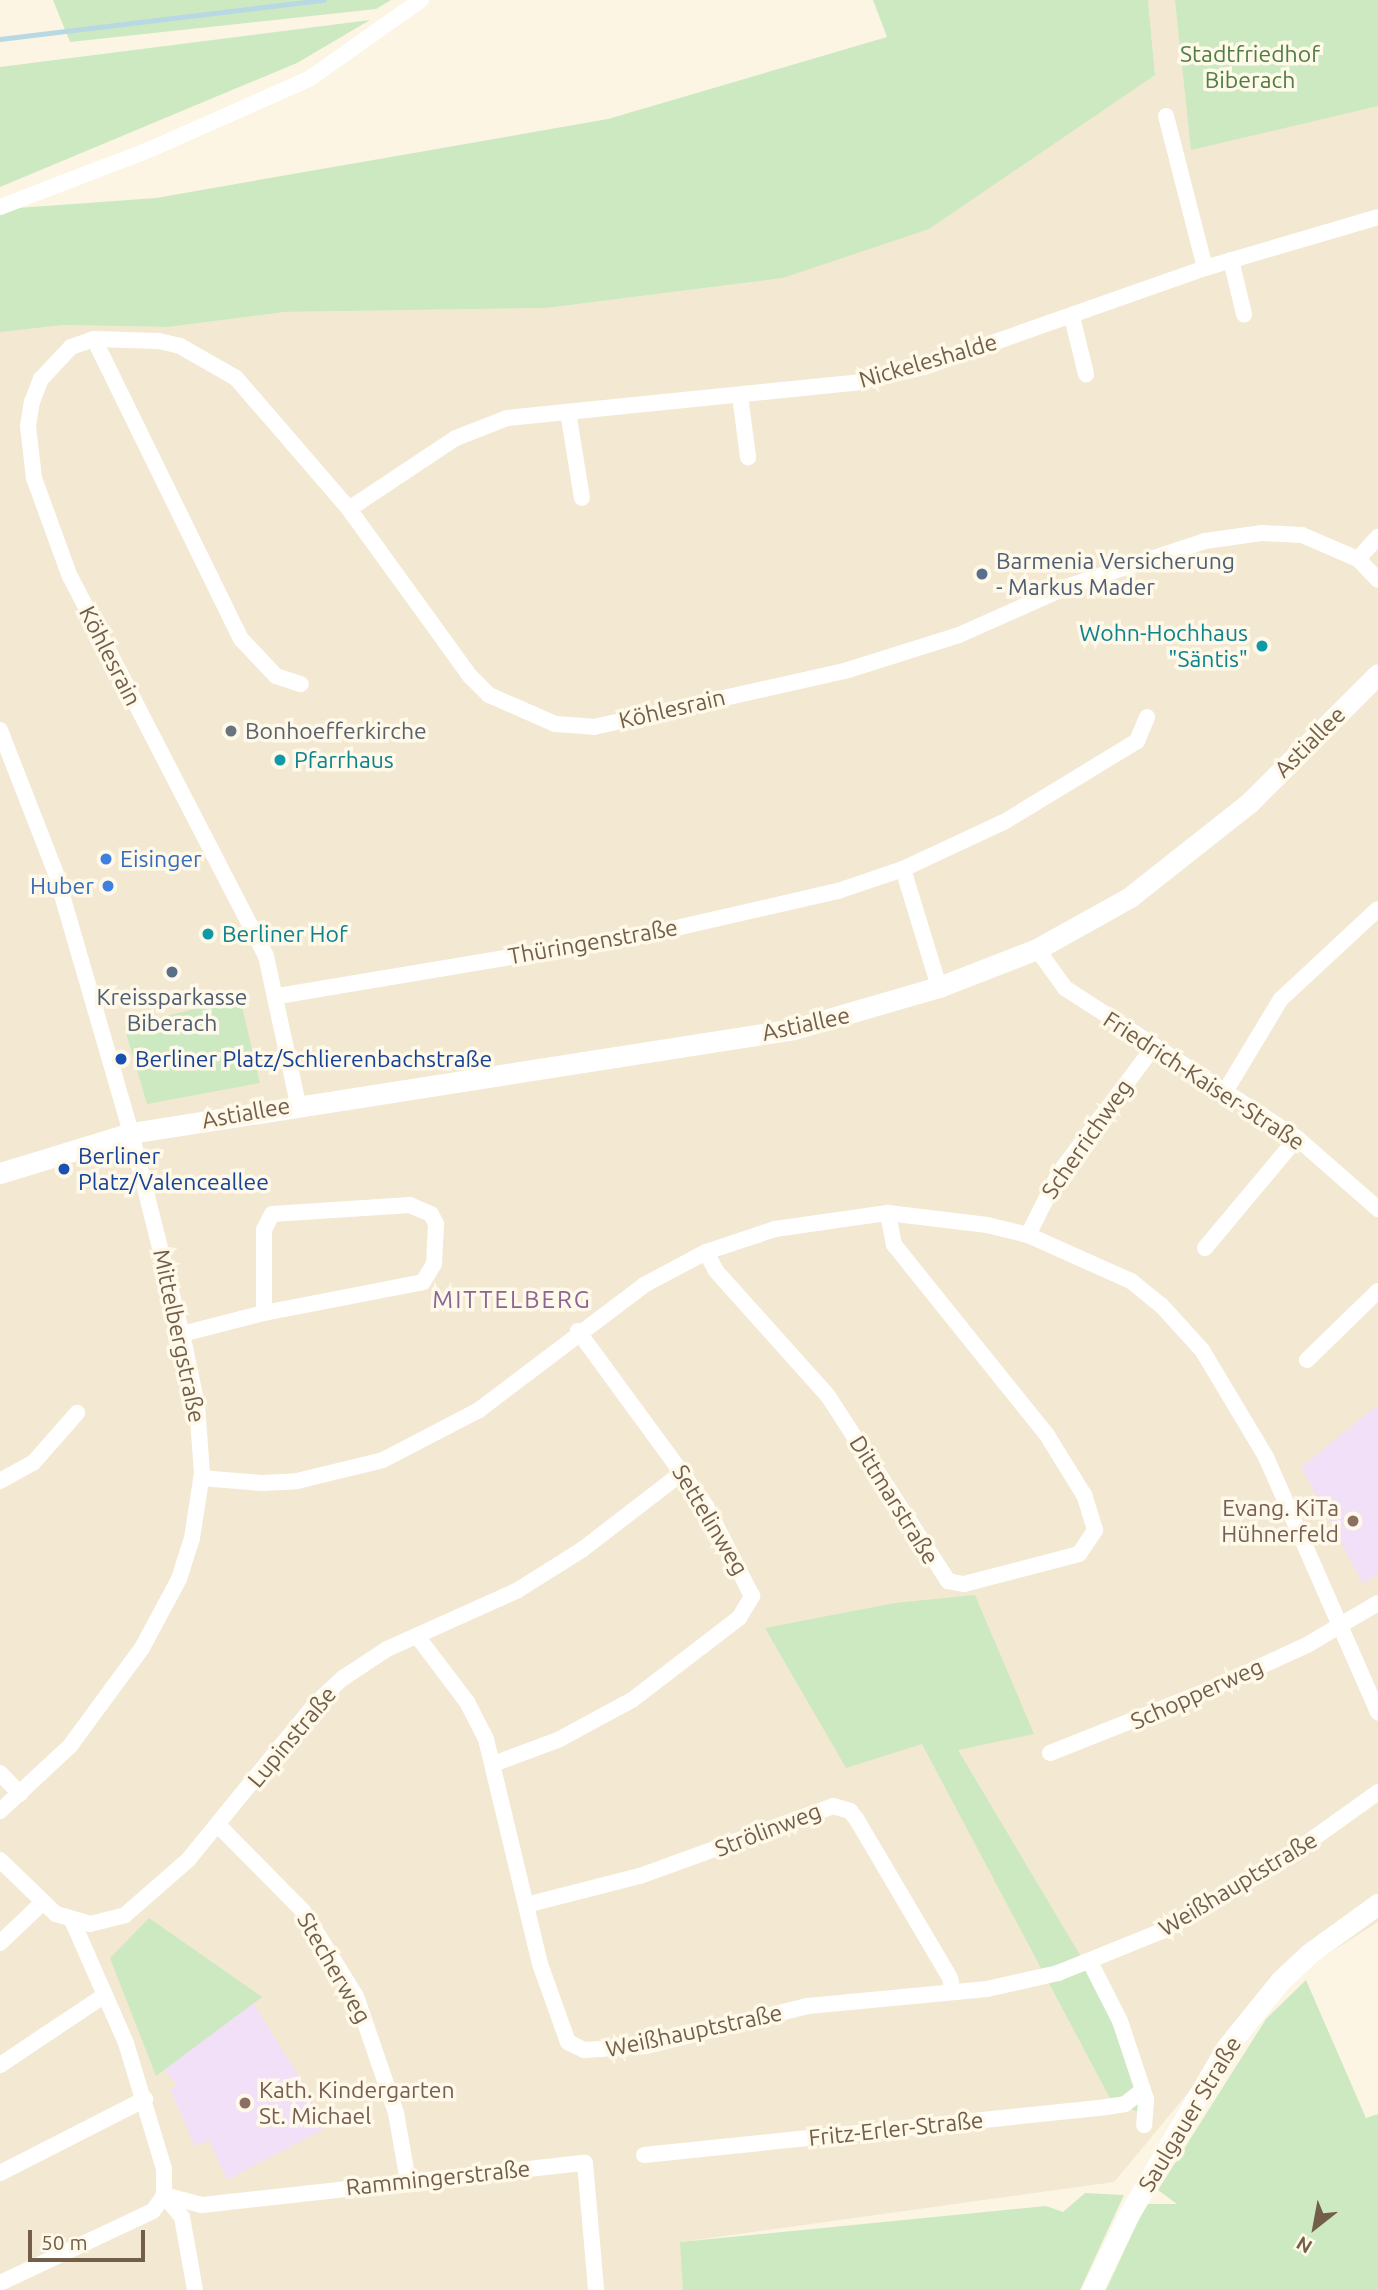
<!DOCTYPE html>
<html>
<head>
<meta charset="utf-8">
<style>
	body { margin:0 }
	#map { position:relative; width:1378px; height:2290px; overflow:hidden; background:#fcf5e3; font-family:Ubuntu,sans-serif }
	div>[style] { position:absolute }
	[style*='--x'] { left:calc(var(--x)*1px); top:calc(var(--y)*1px); width:calc(var(--w)*1px); rotate:calc(var(--a)*1deg) }
	.residential>* { inset:0; background:#f3e8d2 }
	.education>* { inset:0; background:#f2e0f8 }
	.green>* { inset:0; background:#cde9c2 }
	.stream>* { height:4.5px; margin:-2.25px; padding:0 2.25px; transform-origin:2.25px; border-radius:2.25px; background:#b8d8e4 }
	.street>* { height:16px; margin:-8px; padding:0 8px; transform-origin:8px; border-radius:8px; background:#fff }
	.secondary>* { height:21px; margin:-10.5px; padding:0 10.5px; transform-origin:10.5px; border-radius:10.5px; background:#fff }
	.dots>* { width:19px; height:19px; translate:-50% -50%; box-sizing:border-box; border:4px solid #fff9e9; border-radius:50% }
	span { translate:-50% -50%; white-space:nowrap; text-align:center; line-height:1.15; -webkit-text-stroke:7px #fff9e9; paint-order:stroke }
	.park-label { font-size:23px; color:#4f7e45 }
	.street-label { font-size:23px; color:#735e4a }
	.service-label { font-size:23px; color:#4e5e75 }
	.left { translate:0 -50%; text-align:left }
	.culture-label { font-size:23px; color:#0d838f }
	.right { translate:-100% -50%; text-align:right }
	.worship-label { font-size:23px; color:#5b616d }
	.shop-label { font-size:23px; color:#366cbe }
	.transit-label { font-size:23px; color:#164399 }
	.education-label { font-size:23px; color:#785e54 }
	.neighbourhood-label { font-size:24px; color:#8c6596; letter-spacing:2px }
	.north { position:absolute; left:1280px; top:2192px; width:70px; height:70px; -webkit-text-stroke:5px #fff9e9; paint-order:stroke; rotate:211deg; font-size:19px; font-weight:700; line-height:28px; text-align:center; color:#735e4a }
	.north::after { content:''; display:block; margin:auto; width:24px; height:32px; background:#735e4a; clip-path:polygon(50% 0,100% 100%,50% 72%,0 100%) }
	.scale { position:absolute; left:28px; top:2230px; width:117px; height:32px; box-sizing:border-box; border:4px solid #735e4a; border-top:0; padding-left:9px; font-size:21px; line-height:24px; white-space:nowrap; color:#735e4a; -webkit-text-stroke:5px #fff9e9; paint-order:stroke }
</style>
</head>
<body>
<div id="map">
	<div class="residential">
		<i style="clip-path:polygon(1148px 0,1378px 0,1378px 1922px,1275px 1988px,1114px 2182px,681px 2242px,683px 2290px,0 2290px,0 267px,62px 325px,168px 327px,286px 312px,546px 308px,783px 278px,1155px 75px)"></i>
	</div>
	<div class="education">
		<i style="clip-path:polygon(1378px 1405px,1378px 1574px,1363px 1584px,1301px 1467px)"></i>
		<i style="clip-path:polygon(253px 2003px,304px 2084px,324px 2129px,227px 2180px,209px 2140px,195px 2146px,170px 2089px,177px 2086px,165px 2069px)"></i>
	</div>
	<div class="green">
		<i style="clip-path:polygon(53px 0,391px 0,376px 9px,70px 42px)"></i>
		<i style="clip-path:polygon(873px 0,1148px 0,1155px 75px,929px 229px,783px 278px,546px 308px,286px 312px,168px 327px,62px 325px,0 332px,0 214px,17px 208px,156px 198px,608px 119px,887px 37px)"></i>
		<i style="clip-path:polygon(1175px 0,1378px 0,1378px 106px,1191px 150px)"></i>
		<i style="clip-path:polygon(370px 20px,297px 63px,0 187px,0 67px)"></i>
		<i style="clip-path:polygon(240px 998px,260px 1083px,147px 1104px,124px 1026px)"></i>
		<i style="clip-path:polygon(975px 1595px,1034px 1734px,958px 1750px,1102px 1992px,1144px 2114px,1112px 2102px,922px 1744px,846px 1768px,765px 1628px,895px 1603px)"></i>
		<i style="clip-path:polygon(149px 1918px,262px 1997px,156px 2076px,110px 1958px)"></i>
		<i style="clip-path:polygon(1306px 1980px,1366px 2118px,1378px 2114px,1378px 2290px,1106px 2290px,1146px 2204px,1177px 2204px,1158px 2190px,1266px 2019px)"></i>
		<i style="clip-path:polygon(1085px 2193px,1124px 2195px,1080px 2290px,683px 2290px,680px 2242px,1046px 2206px,1063px 2212px)"></i>
	</div>
	<div class="stream">
		<i style="--x:0;--y:39;--w:326;--a:-6.9"></i>
	</div>
	<div class="street">
		<i style="--x:1166;--y:116;--w:157;--a:75.6"></i>
		<i style="--x:0;--y:207;--w:162;--a:-21"></i>
		<i style="--x:151;--y:149;--w:173;--a:-23.9"></i>
		<i style="--x:309;--y:79;--w:137;--a:-35.2"></i>
		<i style="--x:1231;--y:260;--w:56;--a:76.5"></i>
		<i style="--x:1072;--y:317;--w:59;--a:76.2"></i>
		<i style="--x:94;--y:339;--w:334;--a:63.9"></i>
		<i style="--x:241;--y:639;--w:51;--a:46.6"></i>
		<i style="--x:276;--y:676;--w:26;--a:18"></i>
		<i style="--x:740;--y:396;--w:62;--a:82.5"></i>
		<i style="--x:568;--y:412;--w:87;--a:80.8"></i>
		<i style="--x:349;--y:509;--w:128;--a:-33.6"></i>
		<i style="--x:456;--y:438;--w:55;--a:-21.4"></i>
		<i style="--x:507;--y:418;--w:349;--a:-5.8"></i>
		<i style="--x:854;--y:383;--w:72;--a:-12.9"></i>
		<i style="--x:924;--y:367;--w:298;--a:-19.4"></i>
		<i style="--x:1205;--y:268;--w:180;--a:-16.4"></i>
		<i style="--x:1358;--y:559;--w:30;--a:-48"></i>
		<i style="--x:0;--y:730;--w:151;--a:68.7"></i>
		<i style="--x:55;--y:871;--w:273;--a:73.8"></i>
		<i style="--x:131;--y:1133;--w:207;--a:75.8"></i>
		<i style="--x:182;--y:1334;--w:73;--a:78.1"></i>
		<i style="--x:197;--y:1405;--w:68;--a:85.8"></i>
		<i style="--x:202;--y:1473;--w:66;--a:98.7"></i>
		<i style="--x:192;--y:1538;--w:43;--a:107.6"></i>
		<i style="--x:179;--y:1579;--w:78;--a:118.2"></i>
		<i style="--x:142;--y:1648;--w:122;--a:126.3"></i>
		<i style="--x:70;--y:1746;--w:96;--a:137.1"></i>
		<i style="--x:903;--y:869;--w:123;--a:73"></i>
		<i style="--x:1037;--y:949;--w:48;--a:54.3"></i>
		<i style="--x:1065;--y:988;--w:276;--a:32.9"></i>
		<i style="--x:1297;--y:1138;--w:108;--a:41.2"></i>
		<i style="--x:278;--y:996;--w:377;--a:-9.5"></i>
		<i style="--x:650;--y:934;--w:193;--a:-12.9"></i>
		<i style="--x:838;--y:891;--w:69;--a:-18.7"></i>
		<i style="--x:903;--y:869;--w:111;--a:-25"></i>
		<i style="--x:1004;--y:822;--w:156;--a:-31.3"></i>
		<i style="--x:1137;--y:741;--w:26;--a:-67"></i>
		<i style="--x:1226;--y:1090;--w:106;--a:-58.9"></i>
		<i style="--x:1281;--y:999;--w:132;--a:-42.9"></i>
		<i style="--x:298;--y:1104;--w:151;--a:-102.2"></i>
		<i style="--x:266;--y:956;--w:427;--a:-117.3"></i>
		<i style="--x:70;--y:577;--w:105;--a:-110"></i>
		<i style="--x:34;--y:478;--w:52;--a:-96.6"></i>
		<i style="--x:28;--y:426;--w:24;--a:-81"></i>
		<i style="--x:32;--y:402;--w:25;--a:-69"></i>
		<i style="--x:41;--y:379;--w:44;--a:-46.8"></i>
		<i style="--x:71;--y:347;--w:24;--a:-19"></i>
		<i style="--x:94;--y:339;--w:65;--a:1.8"></i>
		<i style="--x:159;--y:341;--w:22;--a:13"></i>
		<i style="--x:180;--y:346;--w:64;--a:29.7"></i>
		<i style="--x:236;--y:378;--w:173;--a:49.2"></i>
		<i style="--x:349;--y:509;--w:206;--a:54.1"></i>
		<i style="--x:470;--y:676;--w:27;--a:45"></i>
		<i style="--x:489;--y:695;--w:72;--a:23.7"></i>
		<i style="--x:555;--y:724;--w:39;--a:4"></i>
		<i style="--x:594;--y:727;--w:260;--a:-12.6"></i>
		<i style="--x:848;--y:670;--w:116;--a:-17.5"></i>
		<i style="--x:959;--y:635;--w:120;--a:-24"></i>
		<i style="--x:1069;--y:586;--w:143;--a:-18.3"></i>
		<i style="--x:1205;--y:541;--w:58;--a:-8"></i>
		<i style="--x:1262;--y:533;--w:40;--a:2.9"></i>
		<i style="--x:1302;--y:535;--w:61;--a:23.2"></i>
		<i style="--x:1358;--y:559;--w:29;--a:46"></i>
		<i style="--x:1028;--y:1235;--w:69;--a:-63.4"></i>
		<i style="--x:1059;--y:1173;--w:156;--a:-53.1"></i>
		<i style="--x:1205;--y:1248;--w:143;--a:-50.1"></i>
		<i style="--x:706;--y:1252;--w:21;--a:62"></i>
		<i style="--x:716;--y:1271;--w:168;--a:48.1"></i>
		<i style="--x:828;--y:1396;--w:221;--a:57"></i>
		<i style="--x:948;--y:1581;--w:16;--a:11"></i>
		<i style="--x:964;--y:1584;--w:119;--a:-14.6"></i>
		<i style="--x:1079;--y:1554;--w:29;--a:-56"></i>
		<i style="--x:1095;--y:1530;--w:37;--a:-107"></i>
		<i style="--x:1084;--y:1495;--w:70;--a:-121.7"></i>
		<i style="--x:1047;--y:1435;--w:244;--a:-128.8"></i>
		<i style="--x:894;--y:1245;--w:33;--a:-101"></i>
		<i style="--x:182;--y:1334;--w:85;--a:-14.4"></i>
		<i style="--x:264;--y:1313;--w:162;--a:-11"></i>
		<i style="--x:423;--y:1282;--w:21;--a:-59"></i>
		<i style="--x:434;--y:1264;--w:40;--a:-87.1"></i>
		<i style="--x:436;--y:1224;--w:11;--a:-117"></i>
		<i style="--x:431;--y:1214;--w:23;--a:-157"></i>
		<i style="--x:410;--y:1205;--w:138;--a:176.3"></i>
		<i style="--x:272;--y:1214;--w:18;--a:117"></i>
		<i style="--x:264;--y:1230;--w:83;--a:90"></i>
		<i style="--x:1307;--y:1360;--w:99;--a:-44.2"></i>
		<i style="--x:201;--y:1478;--w:61;--a:4.7"></i>
		<i style="--x:262;--y:1483;--w:35;--a:-3"></i>
		<i style="--x:297;--y:1481;--w:89;--a:-13.7"></i>
		<i style="--x:383;--y:1460;--w:108;--a:-27.5"></i>
		<i style="--x:479;--y:1410;--w:207;--a:-37.1"></i>
		<i style="--x:644;--y:1285;--w:70;--a:-28"></i>
		<i style="--x:706;--y:1252;--w:73;--a:-18.4"></i>
		<i style="--x:775;--y:1229;--w:114;--a:-8.1"></i>
		<i style="--x:888;--y:1213;--w:100;--a:6.9"></i>
		<i style="--x:987;--y:1225;--w:42;--a:13.7"></i>
		<i style="--x:1028;--y:1235;--w:113;--a:24.1"></i>
		<i style="--x:1131;--y:1281;--w:38;--a:39"></i>
		<i style="--x:1161;--y:1305;--w:61;--a:47.7"></i>
		<i style="--x:1202;--y:1350;--w:125;--a:59.1"></i>
		<i style="--x:1266;--y:1457;--w:279;--a:66.3"></i>
		<i style="--x:0;--y:1481;--w:38;--a:-29"></i>
		<i style="--x:33;--y:1463;--w:67;--a:-48.7"></i>
		<i style="--x:417;--y:1636;--w:83;--a:52.9"></i>
		<i style="--x:467;--y:1702;--w:42;--a:62.8"></i>
		<i style="--x:486;--y:1739;--w:231;--a:76.5"></i>
		<i style="--x:540;--y:1964;--w:83;--a:70.3"></i>
		<i style="--x:568;--y:2042;--w:18;--a:27"></i>
		<i style="--x:584;--y:2050;--w:62;--a:-3.7"></i>
		<i style="--x:646;--y:2046;--w:167;--a:-13.9"></i>
		<i style="--x:808;--y:2006;--w:180;--a:-5.4"></i>
		<i style="--x:987;--y:1989;--w:73;--a:-12.7"></i>
		<i style="--x:1058;--y:1973;--w:112;--a:-22"></i>
		<i style="--x:1162;--y:1931;--w:135;--a:-30.2"></i>
		<i style="--x:1279;--y:1863;--w:122;--a:-35.6"></i>
		<i style="--x:1050;--y:1753;--w:171;--a:-21.6"></i>
		<i style="--x:1209;--y:1690;--w:108;--a:-24.7"></i>
		<i style="--x:1307;--y:1645;--w:82;--a:-30.6"></i>
		<i style="--x:496;--y:1763;--w:66;--a:-20.4"></i>
		<i style="--x:558;--y:1740;--w:84;--a:-28.4"></i>
		<i style="--x:632;--y:1700;--w:135;--a:-37.5"></i>
		<i style="--x:739;--y:1618;--w:26;--a:-59"></i>
		<i style="--x:752;--y:1596;--w:101;--a:-117.1"></i>
		<i style="--x:706;--y:1506;--w:217;--a:-126.2"></i>
		<i style="--x:0;--y:1773;--w:29;--a:46"></i>
		<i style="--x:218;--y:1825;--w:121;--a:45.3"></i>
		<i style="--x:303;--y:1911;--w:100;--a:58.1"></i>
		<i style="--x:356;--y:1996;--w:124;--a:71.1"></i>
		<i style="--x:396;--y:2113;--w:69;--a:80"></i>
		<i style="--x:0;--y:1860;--w:78;--a:44"></i>
		<i style="--x:56;--y:1914;--w:35;--a:16"></i>
		<i style="--x:90;--y:1924;--w:36;--a:-14"></i>
		<i style="--x:125;--y:1915;--w:84;--a:-41.1"></i>
		<i style="--x:188;--y:1860;--w:203;--a:-50.8"></i>
		<i style="--x:316;--y:1703;--w:37;--a:-43"></i>
		<i style="--x:343;--y:1678;--w:53;--a:-33.4"></i>
		<i style="--x:387;--y:1649;--w:144;--a:-24.2"></i>
		<i style="--x:518;--y:1590;--w:77;--a:-32.2"></i>
		<i style="--x:583;--y:1549;--w:126;--a:-37.6"></i>
		<i style="--x:526;--y:1905;--w:118;--a:-14.3"></i>
		<i style="--x:640;--y:1876;--w:205;--a:-19.9"></i>
		<i style="--x:833;--y:1806;--w:18;--a:16"></i>
		<i style="--x:850;--y:1811;--w:11;--a:52"></i>
		<i style="--x:857;--y:1820;--w:183;--a:59.5"></i>
		<i style="--x:950;--y:1978;--w:13;--a:77"></i>
		<i style="--x:72;--y:1920;--w:134;--a:66.3"></i>
		<i style="--x:126;--y:2043;--w:132;--a:73.2"></i>
		<i style="--x:164;--y:2169;--w:26;--a:90"></i>
		<i style="--x:164;--y:2195;--w:28;--a:51"></i>
		<i style="--x:182;--y:2217;--w:74;--a:79.9"></i>
		<i style="--x:0;--y:1943;--w:57;--a:-43.6"></i>
		<i style="--x:1090;--y:1962;--w:66;--a:63"></i>
		<i style="--x:1120;--y:2021;--w:82;--a:71.6"></i>
		<i style="--x:1146;--y:2099;--w:26;--a:94"></i>
		<i style="--x:0;--y:2065;--w:126;--a:-33.7"></i>
		<i style="--x:644;--y:2155;--w:464;--a:-5.9"></i>
		<i style="--x:1106;--y:2107;--w:19;--a:-9"></i>
		<i style="--x:1125;--y:2104;--w:23;--a:-38"></i>
		<i style="--x:0;--y:2173;--w:163;--a:-27"></i>
		<i style="--x:0;--y:2283;--w:169;--a:-25.2"></i>
		<i style="--x:153;--y:2211;--w:19;--a:-55"></i>
		<i style="--x:164;--y:2195;--w:39;--a:15"></i>
		<i style="--x:202;--y:2205;--w:385;--a:-6.3"></i>
		<i style="--x:585;--y:2163;--w:127;--a:85"></i>
	</div>
	<div class="secondary">
		<i style="--x:0;--y:1173;--w:137;--a:-17"></i>
		<i style="--x:131;--y:1133;--w:671;--a:-8.91"></i>
		<i style="--x:794;--y:1029;--w:151;--a:-16.2"></i>
		<i style="--x:939;--y:987;--w:105;--a:-21.2"></i>
		<i style="--x:1037;--y:949;--w:107;--a:-29.2"></i>
		<i style="--x:1130;--y:897;--w:152;--a:-38.3"></i>
		<i style="--x:1249;--y:803;--w:182;--a:-45"></i>
		<i style="--x:1092;--y:2290;--w:82;--a:-64.1"></i>
		<i style="--x:1128;--y:2216;--w:194;--a:-59.7"></i>
		<i style="--x:1226;--y:2048;--w:86;--a:-51.1"></i>
		<i style="--x:1280;--y:1981;--w:41;--a:-43"></i>
		<i style="--x:1310;--y:1953;--w:84;--a:-35.8"></i>
	</div>
	<div class="dots">
		<i style="left:982px;top:574px;background:#5c6f8a"></i>
		<i style="left:1262px;top:646px;background:#0f9aa8"></i>
		<i style="left:231px;top:731px;background:#6b7280"></i>
		<i style="left:280px;top:760px;background:#0f9aa8"></i>
		<i style="left:106px;top:859px;background:#3f7fe0"></i>
		<i style="left:108px;top:886px;background:#3f7fe0"></i>
		<i style="left:208px;top:934px;background:#0f9aa8"></i>
		<i style="left:172px;top:972px;background:#5c6f8a"></i>
		<i style="left:121px;top:1059px;background:#1a4fb4"></i>
		<i style="left:64px;top:1169px;background:#1a4fb4"></i>
		<i style="left:1353px;top:1521px;background:#8d6e63"></i>
		<i style="left:245px;top:2103px;background:#8d6e63"></i>
	</div>
	<div class="park-label">
		<span style="left:1250px;top:67px">Stadtfriedhof<br>Biberach</span>
	</div>
	<div class="street-label">
		<span style="left:928px;top:361px;rotate:-16deg">Nickeleshalde</span>
		<span style="left:110px;top:656px;rotate:63deg">Köhlesrain</span>
		<span style="left:672px;top:709px;rotate:-13deg">Köhlesrain</span>
		<span style="left:1310px;top:742px;rotate:-45deg">Astiallee</span>
		<span style="left:593px;top:942px;rotate:-10deg">Thüringenstraße</span>
		<span style="left:806px;top:1024px;rotate:-12deg">Astiallee</span>
		<span style="left:1204px;top:1081px;rotate:33deg">Friedrich-Kaiser-Straße</span>
		<span style="left:246px;top:1113px;rotate:-10deg">Astiallee</span>
		<span style="left:1087px;top:1139px;rotate:-55deg">Scherrichweg</span>
		<span style="left:179px;top:1336px;rotate:78deg">Mittelbergstraße</span>
		<span style="left:894px;top:1500px;rotate:58deg">Dittmarstraße</span>
		<span style="left:710px;top:1520px;rotate:59deg">Settelinweg</span>
		<span style="left:1197px;top:1694px;rotate:-24deg">Schopperweg</span>
		<span style="left:292px;top:1737px;rotate:-50deg">Lupinstraße</span>
		<span style="left:768px;top:1830px;rotate:-21deg">Strölinweg</span>
		<span style="left:1238px;top:1884px;rotate:-31deg">Weißhauptstraße</span>
		<span style="left:334px;top:1968px;rotate:60deg">Stecherweg</span>
		<span style="left:694px;top:2031px;rotate:-12deg">Weißhauptstraße</span>
		<span style="left:1190px;top:2114px;rotate:-59deg">Saulgauer Straße</span>
		<span style="left:896px;top:2129px;rotate:-6deg">Fritz-Erler-Straße</span>
		<span style="left:438px;top:2178px;rotate:-6deg">Rammingerstraße</span>
	</div>
	<div class="service-label">
		<span class="left" style="left:996px;top:574px">Barmenia Versicherung<br>- Markus Mader</span>
		<span style="left:172px;top:1010px">Kreissparkasse<br>Biberach</span>
	</div>
	<div class="culture-label">
		<span class="right" style="left:1248px;top:646px">Wohn-Hochhaus<br>"Säntis"</span>
		<span class="left" style="left:294px;top:760px">Pfarrhaus</span>
		<span class="left" style="left:222px;top:934px">Berliner Hof</span>
	</div>
	<div class="worship-label">
		<span class="left" style="left:245px;top:731px">Bonhoefferkirche</span>
	</div>
	<div class="shop-label">
		<span class="left" style="left:120px;top:859px">Eisinger</span>
		<span class="right" style="left:94px;top:886px">Huber</span>
	</div>
	<div class="transit-label">
		<span class="left" style="left:135px;top:1059px">Berliner Platz/Schlierenbachstraße</span>
		<span class="left" style="left:78px;top:1169px">Berliner<br>Platz/Valenceallee</span>
	</div>
	<div class="education-label">
		<span class="right" style="left:1339px;top:1521px">Evang. KiTa<br>Hühnerfeld</span>
		<span class="left" style="left:259px;top:2103px">Kath. Kindergarten<br>St. Michael</span>
	</div>
	<div class="neighbourhood-label">
		<span style="left:512px;top:1300px">MITTELBERG</span>
	</div>
	<div class="north">N</div>
	<div class="scale">50 m</div>
</div>
</body>
</html>
